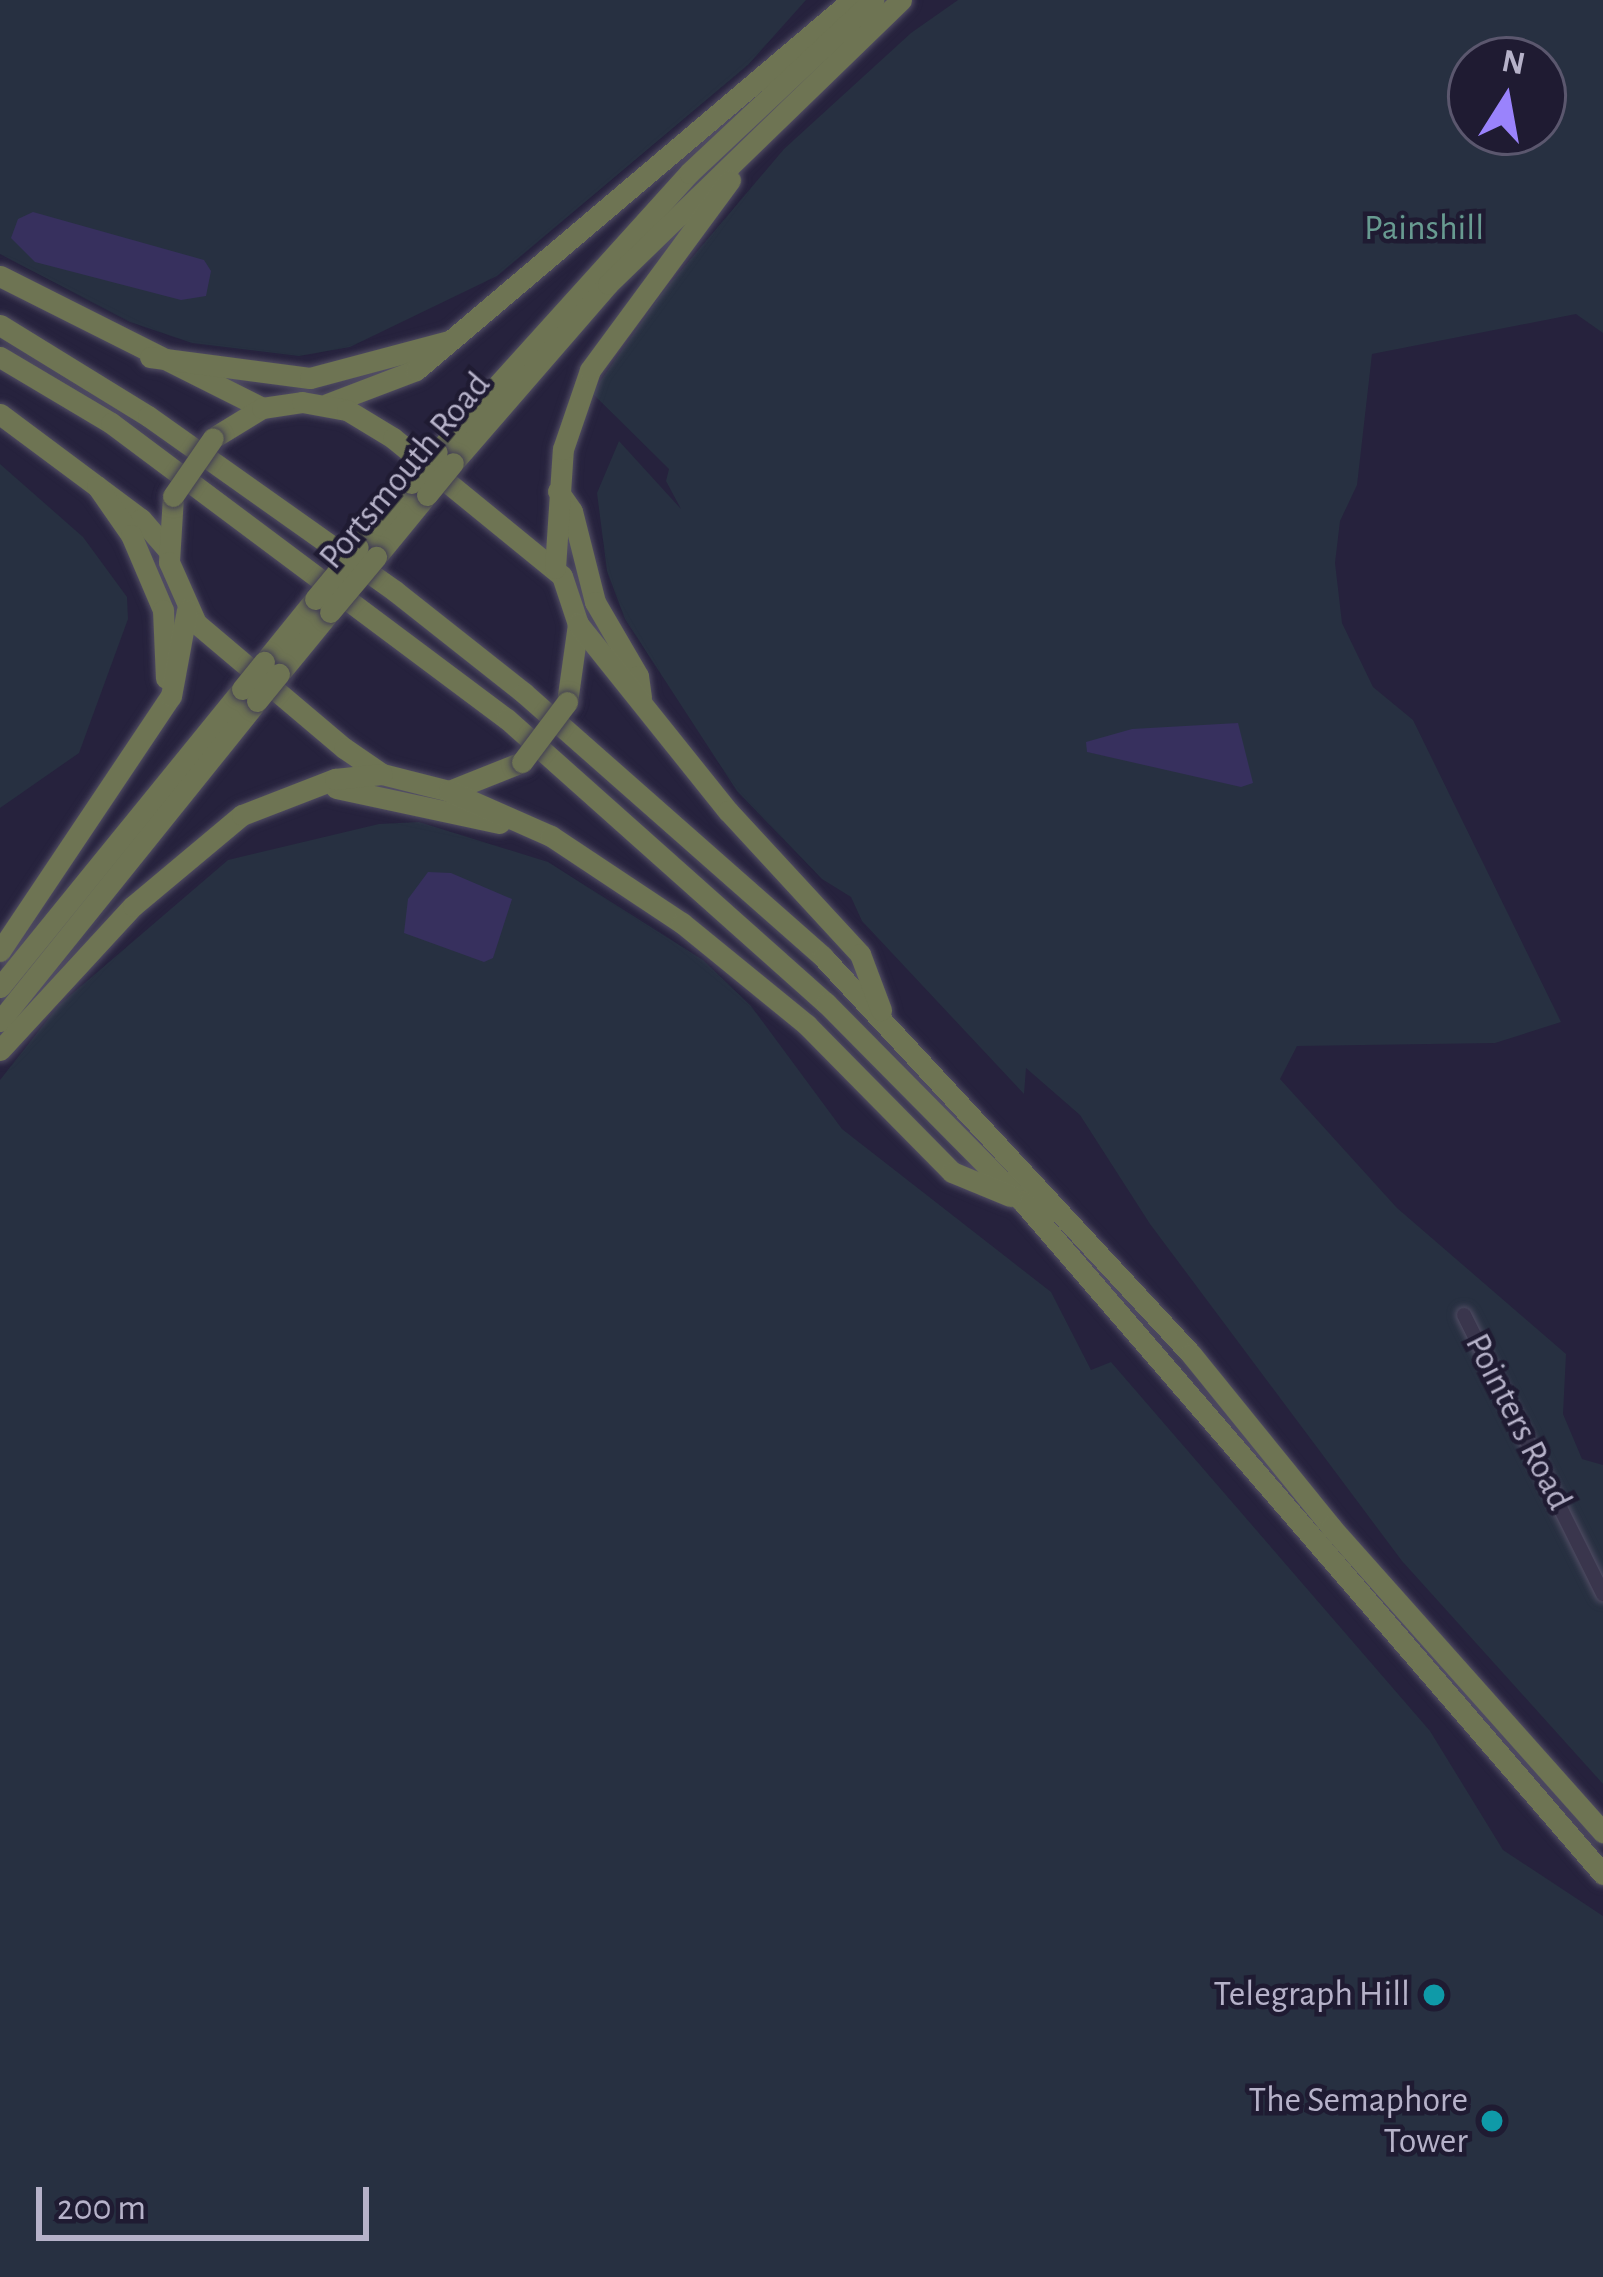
<!DOCTYPE html>
<html>
<head>
<meta charset="utf-8">
<style>
	body { margin:0 }
	#map { position:relative; width:1603px; height:2277px; overflow:hidden; background:#26223d; font-family:"Alegreya Sans",sans-serif }
	div>[style] { position:absolute }
	[style*='--x'] { left:calc(var(--x)*1px); top:calc(var(--y)*1px); width:calc(var(--w)*1px); rotate:calc(var(--a)*1deg) }
	.green>* { inset:0; background:#273041 }
	.water>* { inset:0; background:#37305e }
	.roads { filter:drop-shadow(0 0 3px #524e65) drop-shadow(0 0 3px #524e65) }
	.minor>* { height:14px; margin:-7px; padding:0 7px; transform-origin:7px; border-radius:7px; background:#3a364d }
	.highway>* { height:21px; margin:-10.5px; padding:0 10.5px; transform-origin:10.5px; border-radius:10.5px; background:#6e7453 }
	.bridges { filter:drop-shadow(0 0 3px #423e55) drop-shadow(0 0 3px #423e55) }
	.highway-bridge>* { height:21px; margin:-10.5px; padding:0 10.5px; transform-origin:10.5px; border-radius:10.5px; background:#6e7453 }
	.dots>* { width:33px; height:33px; translate:-50% -50%; box-sizing:border-box; border:6px solid #1f1b32; border-radius:50% }
	span { translate:-50% -50%; white-space:nowrap; text-align:center; line-height:1.15; -webkit-text-stroke:9px #1f1b32; paint-order:stroke }
	.park-label { font-size:36px; color:#689b91 }
	.street-label { font-size:36px; color:#b6b2c9 }
	.poi-label { font-size:36px; color:#b6b2c9 }
	.right { translate:-100% -50%; text-align:right }
	.north { position:absolute; left:1447px; top:36px; width:120px; height:120px; box-sizing:border-box; background:#1f1b32; border:3px solid #5b576e; border-radius:50%; rotate:11deg; font-size:33px; font-weight:700; line-height:48px; text-align:center; color:#b6b2c9 }
	.north::after { content:''; display:block; margin:auto; width:42px; height:54px; background:#9a83fc; clip-path:polygon(50% 0,100% 100%,50% 72%,0 100%) }
	.scale { position:absolute; left:36px; top:2187px; width:333px; height:54px; box-sizing:border-box; border:6px solid #b6b2c9; border-top:0; padding-left:15px; font-size:36px; line-height:42px; white-space:nowrap; color:#b6b2c9; -webkit-text-stroke:9px #1f1b32; paint-order:stroke }
</style>
</head>
<body>
<div id="map">
	<div class="green">
		<i style="clip-path:polygon(0 0,806px 0,748px 65px,497px 276px,350px 347px,299px 356px,192px 343px,130px 322px,0 254px)"></i>
		<i style="clip-path:polygon(evenodd,958px 0,1603px 0,1603px 333px,1576px 314px,1372px 354px,1357px 485px,1340px 521px,1335px 563px,1342px 623px,1373px 687px,1413px 720px,1561px 1022px,1495px 1043px,1297px 1046px,1280px 1079px,1397px 1208px,1566px 1354px,1563px 1414px,1582px 1459px,1603px 1465px,1603px 1784px,1402px 1561px,1150px 1224px,1080px 1115px,1026px 1068px,1024px 1094px,862px 921px,851px 897px,822px 879px,737px 791px,625px 619px,607px 571px,597px 493px,619px 441px,681px 509px,666px 481px,669px 469px,592px 393px,661px 294px,784px 149px,911px 33px,958px 0,1471px 60px,1543px 60px,1543px 132px,1471px 132px,1471px 60px,958px 0,1237px 723px,1156px 766px,1088px 752px,1237px 723px)"></i>
		<i style="clip-path:polygon(0 464px,83px 537px,127px 597px,128px 619px,79px 753px,0 808px)"></i>
		<i style="clip-path:polygon(419px 822px,548px 862px,703px 960px,751px 1006px,842px 1129px,1051px 1292px,1091px 1370px,1111px 1362px,1430px 1731px,1503px 1850px,1603px 1916px,1603px 2277px,0 2277px,0 1080px,59px 1005px,228px 860px,379px 824px)"></i>
	</div>
	<div class="water">
		<i style="clip-path:polygon(33px 212px,204px 260px,211px 271px,206px 296px,181px 300px,35px 262px,11px 238px,18px 219px)"></i>
		<i style="clip-path:polygon(1238px 723px,1253px 783px,1241px 787px,1087px 752px,1086px 742px,1132px 729px)"></i>
		<i style="clip-path:polygon(428px 872px,451px 873px,512px 899px,493px 958px,484px 962px,404px 933px,408px 899px)"></i>
	</div>
	<div class="roads">
		<div class="minor">
			<i style="--x:1464;--y:1315;--w:312;--a:63.5"></i>
		</div>
		<div class="highway">
			<i style="--x:0;--y:276;--w:293;--a:26.7"></i>
			<i style="--x:0;--y:325;--w:174;--a:31.6"></i>
			<i style="--x:148;--y:416;--w:303;--a:35.3"></i>
			<i style="--x:395;--y:591;--w:164;--a:38.3"></i>
			<i style="--x:524;--y:693;--w:399;--a:41.4"></i>
			<i style="--x:823;--y:957;--w:541;--a:47.17"></i>
			<i style="--x:1191;--y:1354;--w:223;--a:51"></i>
			<i style="--x:1331;--y:1527;--w:409;--a:48.3"></i>
			<i style="--x:0;--y:357;--w:129;--a:30.7"></i>
			<i style="--x:111;--y:423;--w:494;--a:36.8"></i>
			<i style="--x:507;--y:719;--w:427;--a:41.7"></i>
			<i style="--x:826;--y:1003;--w:279;--a:45.3"></i>
			<i style="--x:1022;--y:1201;--w:889;--a:49.2"></i>
			<i style="--x:150;--y:357;--w:161;--a:7.5"></i>
			<i style="--x:310;--y:378;--w:144;--a:-14.9"></i>
			<i style="--x:327;--y:404;--w:95;--a:-20.9"></i>
			<i style="--x:416;--y:370;--w:572;--a:-40.32"></i>
			<i style="--x:0;--y:414;--w:176;--a:36.7"></i>
			<i style="--x:141;--y:519;--w:40;--a:49"></i>
			<i style="--x:213;--y:438;--w:57;--a:-31.5"></i>
			<i style="--x:262;--y:408;--w:40;--a:-8.5"></i>
			<i style="--x:302;--y:402;--w:46;--a:10.1"></i>
			<i style="--x:347;--y:410;--w:54;--a:31.3"></i>
			<i style="--x:393;--y:438;--w:218;--a:39.2"></i>
			<i style="--x:562;--y:576;--w:51;--a:71.6"></i>
			<i style="--x:578;--y:624;--w:79;--a:98"></i>
			<i style="--x:437;--y:452;--w:376;--a:-47.9"></i>
			<i style="--x:689;--y:173;--w:253;--a:-43.2"></i>
			<i style="--x:453;--y:463;--w:237;--a:-49.1"></i>
			<i style="--x:608;--y:284;--w:408;--a:-44.1"></i>
			<i style="--x:97;--y:486;--w:60;--a:55.2"></i>
			<i style="--x:131;--y:535;--w:82;--a:66.9"></i>
			<i style="--x:163;--y:610;--w:68;--a:87.5"></i>
			<i style="--x:558;--y:491;--w:24;--a:55"></i>
			<i style="--x:572;--y:511;--w:94;--a:75.8"></i>
			<i style="--x:595;--y:602;--w:86;--a:59.8"></i>
			<i style="--x:638;--y:676;--w:22;--a:82"></i>
			<i style="--x:173;--y:496;--w:66;--a:93.5"></i>
			<i style="--x:169;--y:562;--w:67;--a:66.1"></i>
			<i style="--x:196;--y:623;--w:194;--a:40.2"></i>
			<i style="--x:344;--y:748;--w:46;--a:34.4"></i>
			<i style="--x:382;--y:774;--w:69;--a:14.2"></i>
			<i style="--x:449;--y:791;--w:79;--a:-21.7"></i>
			<i style="--x:358;--y:547;--w:83;--a:-50.4"></i>
			<i style="--x:376;--y:557;--w:80;--a:-50.6"></i>
			<i style="--x:555;--y:568;--w:119;--a:-86.2"></i>
			<i style="--x:563;--y:449;--w:83;--a:-71.1"></i>
			<i style="--x:590;--y:370;--w:236;--a:-53.6"></i>
			<i style="--x:578;--y:624;--w:240;--a:51.3"></i>
			<i style="--x:728;--y:811;--w:195;--a:47.3"></i>
			<i style="--x:860;--y:954;--w:60;--a:69.4"></i>
			<i style="--x:264;--y:662;--w:81;--a:-51"></i>
			<i style="--x:279;--y:674;--w:80;--a:-50.6"></i>
			<i style="--x:336;--y:788;--w:167;--a:12.1"></i>
			<i style="--x:449;--y:791;--w:111;--a:23.8"></i>
			<i style="--x:551;--y:836;--w:157;--a:33.6"></i>
			<i style="--x:682;--y:923;--w:161;--a:39.2"></i>
			<i style="--x:807;--y:1025;--w:206;--a:45.4"></i>
			<i style="--x:952;--y:1172;--w:63;--a:22.5"></i>
			<i style="--x:0;--y:951;--w:307;--a:-56.2"></i>
			<i style="--x:171;--y:696;--w:87;--a:-79.5"></i>
			<i style="--x:0;--y:987;--w:384;--a:-50.9"></i>
			<i style="--x:0;--y:1021;--w:410;--a:-51.2"></i>
			<i style="--x:0;--y:1050;--w:196;--a:-47.3"></i>
			<i style="--x:133;--y:906;--w:142;--a:-39.9"></i>
			<i style="--x:242;--y:815;--w:100;--a:-21.2"></i>
			<i style="--x:335;--y:779;--w:47;--a:-6.1"></i>
		</div>
	</div>
	<div class="bridges">
		<div class="highway-bridge">
			<i style="--x:411;--y:483;--w:40;--a:-50"></i>
			<i style="--x:427;--y:495;--w:41;--a:-50.9"></i>
			<i style="--x:173;--y:496;--w:70;--a:-55.4"></i>
			<i style="--x:315;--y:599;--w:67;--a:-50.4"></i>
			<i style="--x:330;--y:612;--w:72;--a:-50.1"></i>
			<i style="--x:242;--y:689;--w:35;--a:-51"></i>
			<i style="--x:257;--y:701;--w:35;--a:-51"></i>
			<i style="--x:522;--y:762;--w:75;--a:-53.1"></i>
		</div>
	</div>
	<div class="dots">
		<i style="left:1434px;top:1995px;background:#0f9aa8"></i>
		<i style="left:1492px;top:2121px;background:#0f9aa8"></i>
	</div>
	<div class="park-label">
		<span style="left:1424px;top:229px">Painshill</span>
	</div>
	<div class="street-label">
		<span style="left:405px;top:471px;rotate:-50deg">Portsmouth Road</span>
		<span style="left:1518px;top:1422px;rotate:63deg">Pointers Road</span>
	</div>
	<div class="poi-label">
		<span class="right" style="left:1410px;top:1995px">Telegraph Hill</span>
		<span class="right" style="left:1468px;top:2121px">The Semaphore<br>Tower</span>
	</div>
	<div class="north">N</div>
	<div class="scale">200 m</div>
</div>
</body>
</html>
